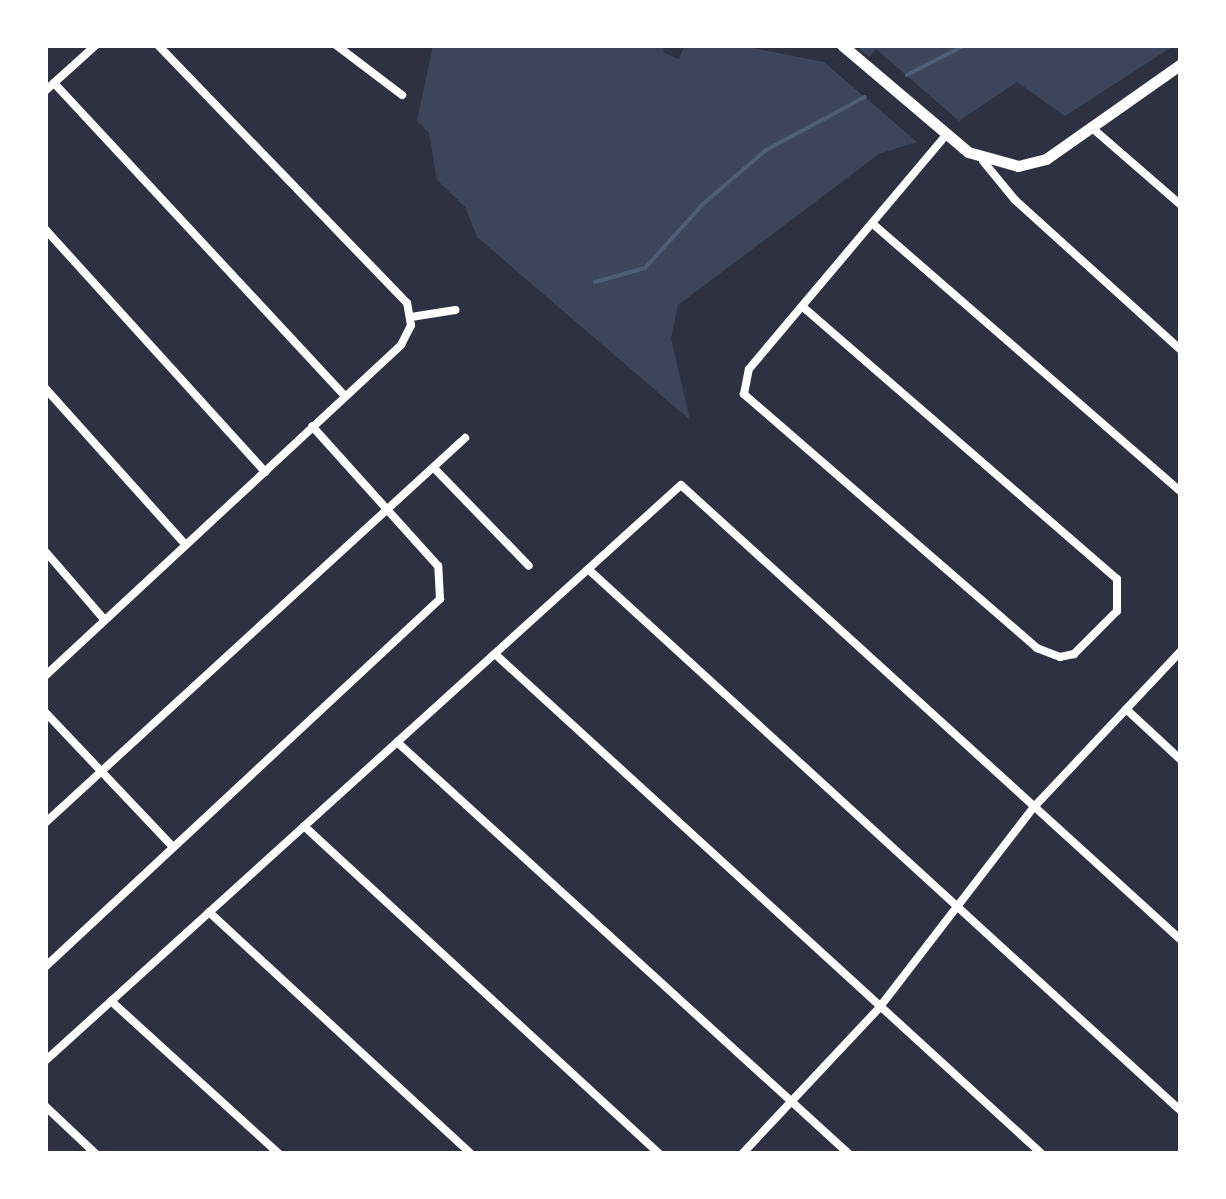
<!DOCTYPE html>
<html>
<head>
<meta charset="utf-8">
<style>
	body { margin:0 }
	#map { position:relative; width:1226px; height:1199px; overflow:hidden; background:#2d3142; font-family:Montserrat,sans-serif }
	div>[style] { position:absolute }
	[style*='--x'] { left:calc(var(--x)*1px); top:calc(var(--y)*1px); width:calc(var(--w)*1px); rotate:calc(var(--a)*1deg) }
	.green>* { inset:0; background:#3c4559 }
	.stream>* { height:4px; margin:-2px; padding:0 2px; transform-origin:2px; border-radius:2px; background:#4f5d75 }
	.minor>* { height:8px; margin:-4px; padding:0 4px; transform-origin:4px; border-radius:4px; background:#fff }
	.secondary>* { height:11px; margin:-5.5px; padding:0 5.5px; transform-origin:5.5px; border-radius:5.5px; background:#fff }
	span { translate:-50% -50%; white-space:nowrap; text-align:center; line-height:1.15; -webkit-text-stroke:8px #fff; paint-order:stroke }
	.frame { position:absolute; inset:0; border:48px solid #fff; pointer-events:none }
</style>
</head>
<body>
<div id="map">
	<div class="green">
		<i style="clip-path:polygon(433px 45px,663px 45px,664px 53px,679px 59px,685px 45px,738px 45px,824px 62px,917px 142px,879px 154px,678px 305px,671px 339px,690px 420px,477px 237px,465px 207px,437px 180px,429px 133px,417px 121px)"></i>
		<i style="clip-path:polygon(855px 45px,1175px 45px,1065px 116px,1017px 82px,959px 121px,876px 49px,869px 57px)"></i>
	</div>
	<div class="stream">
		<i style="--x:907;--y:75;--w:65;--a:-27.3"></i>
		<i style="--x:595;--y:282;--w:52;--a:-15.6"></i>
		<i style="--x:645;--y:268;--w:86;--a:-47.8"></i>
		<i style="--x:703;--y:204;--w:83;--a:-40.6"></i>
		<i style="--x:766;--y:150;--w:112;--a:-28.2"></i>
	</div>
	<div class="minor">
		<i style="--x:336;--y:45;--w:83;--a:37.1"></i>
		<i style="--x:54;--y:83;--w:427;--a:47.1"></i>
		<i style="--x:45;--y:91;--w:69;--a:-42"></i>
		<i style="--x:1091;--y:127;--w:119;--a:40.9"></i>
		<i style="--x:983;--y:161;--w:50;--a:50.6"></i>
		<i style="--x:1015;--y:200;--w:224;--a:42.1"></i>
		<i style="--x:873;--y:224;--w:408;--a:41"></i>
		<i style="--x:45;--y:229;--w:328;--a:47.8"></i>
		<i style="--x:803;--y:307;--w:415;--a:40.9"></i>
		<i style="--x:1117;--y:579;--w:32;--a:90"></i>
		<i style="--x:1117;--y:611;--w:61;--a:135"></i>
		<i style="--x:1074;--y:654;--w:14;--a:168"></i>
		<i style="--x:1060;--y:657;--w:25;--a:-159"></i>
		<i style="--x:1037;--y:648;--w:388;--a:-139.1"></i>
		<i style="--x:744;--y:394;--w:25;--a:-79"></i>
		<i style="--x:749;--y:369;--w:304;--a:-49.9"></i>
		<i style="--x:411;--y:317;--w:45;--a:-9"></i>
		<i style="--x:45;--y:388;--w:210;--a:48.1"></i>
		<i style="--x:434;--y:468;--w:136;--a:45.9"></i>
		<i style="--x:45;--y:551;--w:90;--a:49.1"></i>
		<i style="--x:588;--y:569;--w:803;--a:42.43"></i>
		<i style="--x:495;--y:654;--w:741;--a:42.43"></i>
		<i style="--x:45;--y:676;--w:486;--a:-42.9"></i>
		<i style="--x:401;--y:345;--w:22;--a:-63"></i>
		<i style="--x:411;--y:325;--w:22;--a:-100"></i>
		<i style="--x:407;--y:303;--w:359;--a:-134"></i>
		<i style="--x:1126;--y:709;--w:75;--a:42.8"></i>
		<i style="--x:45;--y:712;--w:186;--a:46.5"></i>
		<i style="--x:397;--y:742;--w:612;--a:42.35"></i>
		<i style="--x:45;--y:823;--w:570;--a:-42.51"></i>
		<i style="--x:304;--y:826;--w:483;--a:42.7"></i>
		<i style="--x:209;--y:912;--w:357;--a:42.7"></i>
		<i style="--x:45;--y:967;--w:540;--a:-42.97"></i>
		<i style="--x:440;--y:599;--w:33;--a:-93"></i>
		<i style="--x:438;--y:566;--w:188;--a:-132"></i>
		<i style="--x:111;--y:1001;--w:227;--a:42.3"></i>
		<i style="--x:45;--y:1061;--w:858;--a:-42.17"></i>
		<i style="--x:681;--y:485;--w:676;--a:42.3"></i>
		<i style="--x:45;--y:1106;--w:70;--a:43.3"></i>
		<i style="--x:742;--y:1154;--w:200;--a:-46.8"></i>
		<i style="--x:879;--y:1008;--w:252;--a:-52.4"></i>
		<i style="--x:1033;--y:808;--w:216;--a:-46.7"></i>
	</div>
	<div class="secondary">
		<i style="--x:842;--y:45;--w:165;--a:40.3"></i>
		<i style="--x:968;--y:152;--w:52;--a:15.6"></i>
		<i style="--x:1018;--y:166;--w:29;--a:-14"></i>
		<i style="--x:1046;--y:159;--w:165;--a:-35.1"></i>
	</div>
	<div class="frame"></div>
</div>
</body>
</html>
